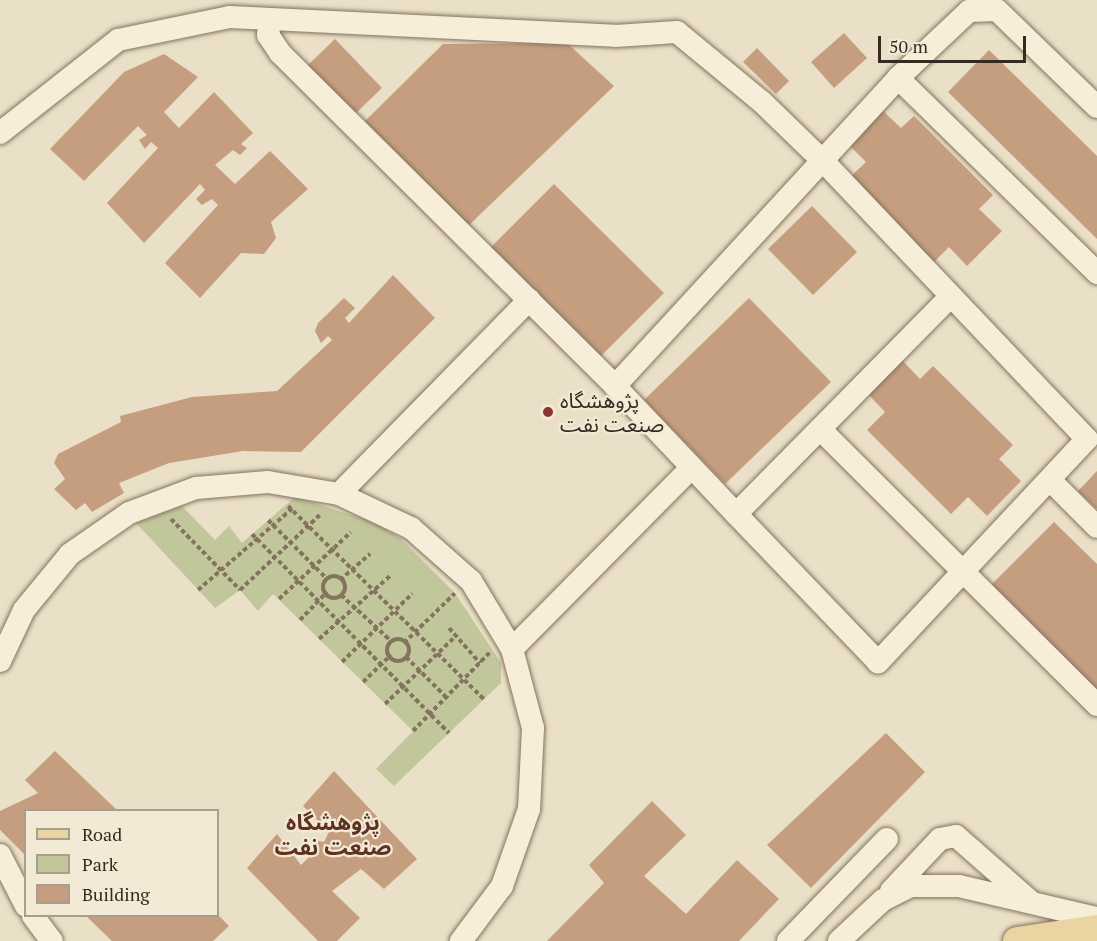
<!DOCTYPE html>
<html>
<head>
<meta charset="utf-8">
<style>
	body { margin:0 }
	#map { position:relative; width:1097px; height:941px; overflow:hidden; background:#eae0c7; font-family:"PT Serif","Noto Sans Arabic",serif }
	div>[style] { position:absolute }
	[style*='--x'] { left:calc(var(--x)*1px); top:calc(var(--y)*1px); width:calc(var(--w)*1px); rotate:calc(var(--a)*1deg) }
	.green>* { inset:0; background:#c2c79b }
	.building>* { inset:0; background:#c59e80 }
	.path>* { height:4px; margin-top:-2px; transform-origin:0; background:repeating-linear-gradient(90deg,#84735e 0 4.5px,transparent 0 7.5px) }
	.path>.ring { margin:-2px; padding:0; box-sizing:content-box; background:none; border:4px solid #84735e; border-radius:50% }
	.roads { filter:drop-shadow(0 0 2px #84735e) drop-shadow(0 0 2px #84735e) }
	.minor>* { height:22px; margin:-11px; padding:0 11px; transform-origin:11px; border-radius:11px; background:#f6eed9 }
	.major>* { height:28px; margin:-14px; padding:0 14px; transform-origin:14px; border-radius:14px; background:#ead4a2 }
	.dots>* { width:16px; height:16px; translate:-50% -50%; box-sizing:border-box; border:3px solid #f2ead5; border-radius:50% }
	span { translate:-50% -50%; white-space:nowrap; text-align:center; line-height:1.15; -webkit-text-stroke:4.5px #f2ead5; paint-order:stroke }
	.poi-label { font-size:21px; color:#362b20 }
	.left { translate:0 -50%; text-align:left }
	.neighbourhood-label { font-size:22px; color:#5e3123; font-weight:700 }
	.legend { position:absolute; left:24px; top:809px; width:195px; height:108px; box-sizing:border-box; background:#f2ead5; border:2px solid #a79e8d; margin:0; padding:8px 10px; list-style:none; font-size:18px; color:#362b20 }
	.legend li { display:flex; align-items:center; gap:12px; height:30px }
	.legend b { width:30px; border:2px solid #a79e8d }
	.scale { position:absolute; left:878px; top:36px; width:148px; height:27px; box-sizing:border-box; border:3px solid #362b20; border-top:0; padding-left:8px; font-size:18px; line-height:21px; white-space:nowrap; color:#362b20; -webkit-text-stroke:4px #f2ead5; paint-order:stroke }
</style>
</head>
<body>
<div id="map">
	<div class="green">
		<i style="clip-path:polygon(295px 497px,376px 523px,401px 539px,455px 593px,501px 663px,501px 683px,394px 786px,376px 769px,413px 731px,273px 594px,258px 611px,240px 590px,215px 608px,136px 523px,182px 506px,215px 540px,229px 526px,242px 543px)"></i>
	</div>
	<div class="building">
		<i style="clip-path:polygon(844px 33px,867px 58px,834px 88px,811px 62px)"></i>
		<i style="clip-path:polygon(335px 39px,382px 88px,355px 114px,307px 66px)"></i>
		<i style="clip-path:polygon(567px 43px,614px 86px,467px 227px,362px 124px,443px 44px)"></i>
		<i style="clip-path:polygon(757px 48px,789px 81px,776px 94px,743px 62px)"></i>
		<i style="clip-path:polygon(989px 50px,1097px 156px,1097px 239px,948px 92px)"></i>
		<i style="clip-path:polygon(164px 54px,198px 77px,164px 112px,179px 128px,214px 92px,253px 133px,241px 144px,247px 148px,240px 155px,233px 150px,215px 165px,235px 184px,270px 151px,308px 189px,271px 222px,276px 238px,264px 254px,241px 253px,200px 298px,165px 263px,218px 205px,212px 199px,202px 205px,196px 199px,205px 190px,200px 184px,144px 243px,107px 203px,158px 148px,151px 142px,145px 149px,139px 140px,147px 135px,138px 126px,84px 181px,50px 149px,124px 72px)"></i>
		<i style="clip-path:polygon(882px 110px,901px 128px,914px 116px,993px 195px,979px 209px,1002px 231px,967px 266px,949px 247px,932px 264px,847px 180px,866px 162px,848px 144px)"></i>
		<i style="clip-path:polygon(554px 184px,664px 293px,599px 358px,489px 249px)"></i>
		<i style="clip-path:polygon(812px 206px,857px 252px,813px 295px,768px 249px)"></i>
		<i style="clip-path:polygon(393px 275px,435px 318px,301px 452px,243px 451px,169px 463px,119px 483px,124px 493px,92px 512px,85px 503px,76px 510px,54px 489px,65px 479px,54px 463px,58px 454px,121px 422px,120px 416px,192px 397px,277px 391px,332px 340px,328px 336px,321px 343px,315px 331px,318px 323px,344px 298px,355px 308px,345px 318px,349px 323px)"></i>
		<i style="clip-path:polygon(749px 298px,831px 382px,725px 484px,644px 400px)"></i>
		<i style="clip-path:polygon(902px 360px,920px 379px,933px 366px,1013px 445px,999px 459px,1021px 481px,987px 516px,968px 497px,951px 514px,867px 430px,885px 412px,868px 394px)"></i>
		<i style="clip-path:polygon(1097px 471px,1097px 509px,1078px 491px)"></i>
		<i style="clip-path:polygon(1054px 522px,1097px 564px,1097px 691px,990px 586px)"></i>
		<i style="clip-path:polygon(886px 733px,925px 772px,811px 888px,767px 845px)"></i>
		<i style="clip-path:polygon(55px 751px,117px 810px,26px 810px,26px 856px,0 830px,0 811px,38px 793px,25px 780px)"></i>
		<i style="clip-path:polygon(334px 771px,417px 859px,384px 889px,361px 869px,332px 891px,360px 918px,337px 941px,318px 941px,247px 868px,277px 834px,301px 865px,312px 854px,311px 839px,324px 842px,329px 832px,303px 806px)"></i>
		<i style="clip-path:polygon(652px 801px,686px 835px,644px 876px,686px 914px,737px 860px,779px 899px,739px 941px,547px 941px,604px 883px,589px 865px)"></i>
		<i style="clip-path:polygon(86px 916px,219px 916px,229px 926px,213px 941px,112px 941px)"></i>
	</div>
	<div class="path">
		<i style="--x:288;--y:506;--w:275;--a:44.6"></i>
		<i style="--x:171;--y:519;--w:99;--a:45.8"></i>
		<i style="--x:240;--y:590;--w:112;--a:-43.2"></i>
		<i style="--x:268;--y:520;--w:83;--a:45"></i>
		<i style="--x:252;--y:534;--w:280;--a:45.3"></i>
		<i class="ring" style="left:323px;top:576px;width:18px;height:18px"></i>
		<i style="--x:340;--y:580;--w:40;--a:-41"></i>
		<i style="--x:198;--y:590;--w:125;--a:-40.8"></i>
		<i style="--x:341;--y:595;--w:68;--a:42.6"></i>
		<i style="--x:279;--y:599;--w:98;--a:-42.9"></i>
		<i style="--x:300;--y:620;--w:39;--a:-46"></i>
		<i style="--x:449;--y:628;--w:47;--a:48.5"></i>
		<i style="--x:319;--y:639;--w:96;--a:-41.6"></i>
		<i class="ring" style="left:387px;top:639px;width:18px;height:18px"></i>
		<i style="--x:404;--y:643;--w:71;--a:-44.4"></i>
		<i style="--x:406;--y:657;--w:57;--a:45"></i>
		<i style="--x:342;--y:662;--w:98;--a:-44.2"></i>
		<i style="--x:363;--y:682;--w:39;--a:-44"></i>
		<i style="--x:385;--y:704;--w:98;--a:-43.8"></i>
		<i style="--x:413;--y:731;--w:110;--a:-45.7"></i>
	</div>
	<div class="roads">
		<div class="minor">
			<i style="--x:270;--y:19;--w:16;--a:97"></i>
			<i style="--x:268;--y:35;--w:22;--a:56"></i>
			<i style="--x:280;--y:53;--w:472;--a:44.8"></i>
			<i style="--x:615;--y:386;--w:176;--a:46.6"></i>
			<i style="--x:736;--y:514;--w:306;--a:-45.4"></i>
			<i style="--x:1097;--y:107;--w:139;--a:-135.9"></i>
			<i style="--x:997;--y:10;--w:28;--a:178"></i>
			<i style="--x:969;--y:11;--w:98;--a:136.7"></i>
			<i style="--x:898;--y:78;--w:279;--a:44.4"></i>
			<i style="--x:0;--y:133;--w:150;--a:-38.2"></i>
			<i style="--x:118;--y:40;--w:114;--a:-11.6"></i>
			<i style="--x:230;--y:17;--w:385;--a:2.8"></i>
			<i style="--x:615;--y:36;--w:62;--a:-3.7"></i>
			<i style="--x:677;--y:32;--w:110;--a:39.5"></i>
			<i style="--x:762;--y:102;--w:86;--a:44.1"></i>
			<i style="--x:824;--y:162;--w:382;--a:46.5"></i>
			<i style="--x:1087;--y:439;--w:306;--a:133.1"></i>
			<i style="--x:878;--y:662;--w:205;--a:-133.8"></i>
			<i style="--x:615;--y:386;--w:418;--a:-47.4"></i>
			<i style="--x:820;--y:429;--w:391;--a:44.9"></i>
			<i style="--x:1050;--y:480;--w:66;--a:45"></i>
			<i style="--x:339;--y:494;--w:272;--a:-45.6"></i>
			<i style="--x:512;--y:649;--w:255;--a:-45.3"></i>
			<i style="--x:0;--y:661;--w:56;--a:-64.8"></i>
			<i style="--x:24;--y:610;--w:72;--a:-50.6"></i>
			<i style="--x:70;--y:554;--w:72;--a:-34.8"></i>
			<i style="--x:129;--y:513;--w:72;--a:-20.5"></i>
			<i style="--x:196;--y:488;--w:72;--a:-4.8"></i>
			<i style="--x:268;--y:482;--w:72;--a:9.6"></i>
			<i style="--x:339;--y:494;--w:80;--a:25.3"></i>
			<i style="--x:411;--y:528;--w:80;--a:41.5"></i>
			<i style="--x:471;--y:581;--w:79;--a:58.9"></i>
			<i style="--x:512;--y:649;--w:82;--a:75.1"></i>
			<i style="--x:533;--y:728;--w:81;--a:92.8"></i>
			<i style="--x:529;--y:809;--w:82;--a:109.3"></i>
			<i style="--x:502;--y:886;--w:69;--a:126.7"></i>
			<i style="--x:0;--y:855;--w:57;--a:63"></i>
			<i style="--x:891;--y:891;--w:71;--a:-46.7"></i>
			<i style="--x:940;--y:839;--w:16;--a:-11"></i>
			<i style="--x:956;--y:836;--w:100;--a:41.3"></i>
			<i style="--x:33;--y:916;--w:31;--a:53"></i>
			<i style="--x:788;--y:941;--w:142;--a:-45.9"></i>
			<i style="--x:839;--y:941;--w:60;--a:-43"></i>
			<i style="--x:883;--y:900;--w:30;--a:-27"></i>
			<i style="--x:910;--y:886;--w:49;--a:0"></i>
			<i style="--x:959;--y:886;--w:142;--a:13.1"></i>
		</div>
		<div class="major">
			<i style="--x:1017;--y:941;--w:81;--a:-8.5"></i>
		</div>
	</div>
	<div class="dots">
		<i style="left:548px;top:412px;background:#8d3433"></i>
	</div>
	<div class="poi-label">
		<span class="left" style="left:560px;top:412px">پژوهشگاه<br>صنعت نفت</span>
	</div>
	<div class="neighbourhood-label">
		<span style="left:333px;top:834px">پژوهشگاه<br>صنعت نفت</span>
	</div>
	<ul class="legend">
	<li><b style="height:8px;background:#ead4a2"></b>Road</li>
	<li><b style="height:16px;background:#c2c79b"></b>Park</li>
	<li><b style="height:16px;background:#c59e80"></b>Building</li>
	</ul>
	<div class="scale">50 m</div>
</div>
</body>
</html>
